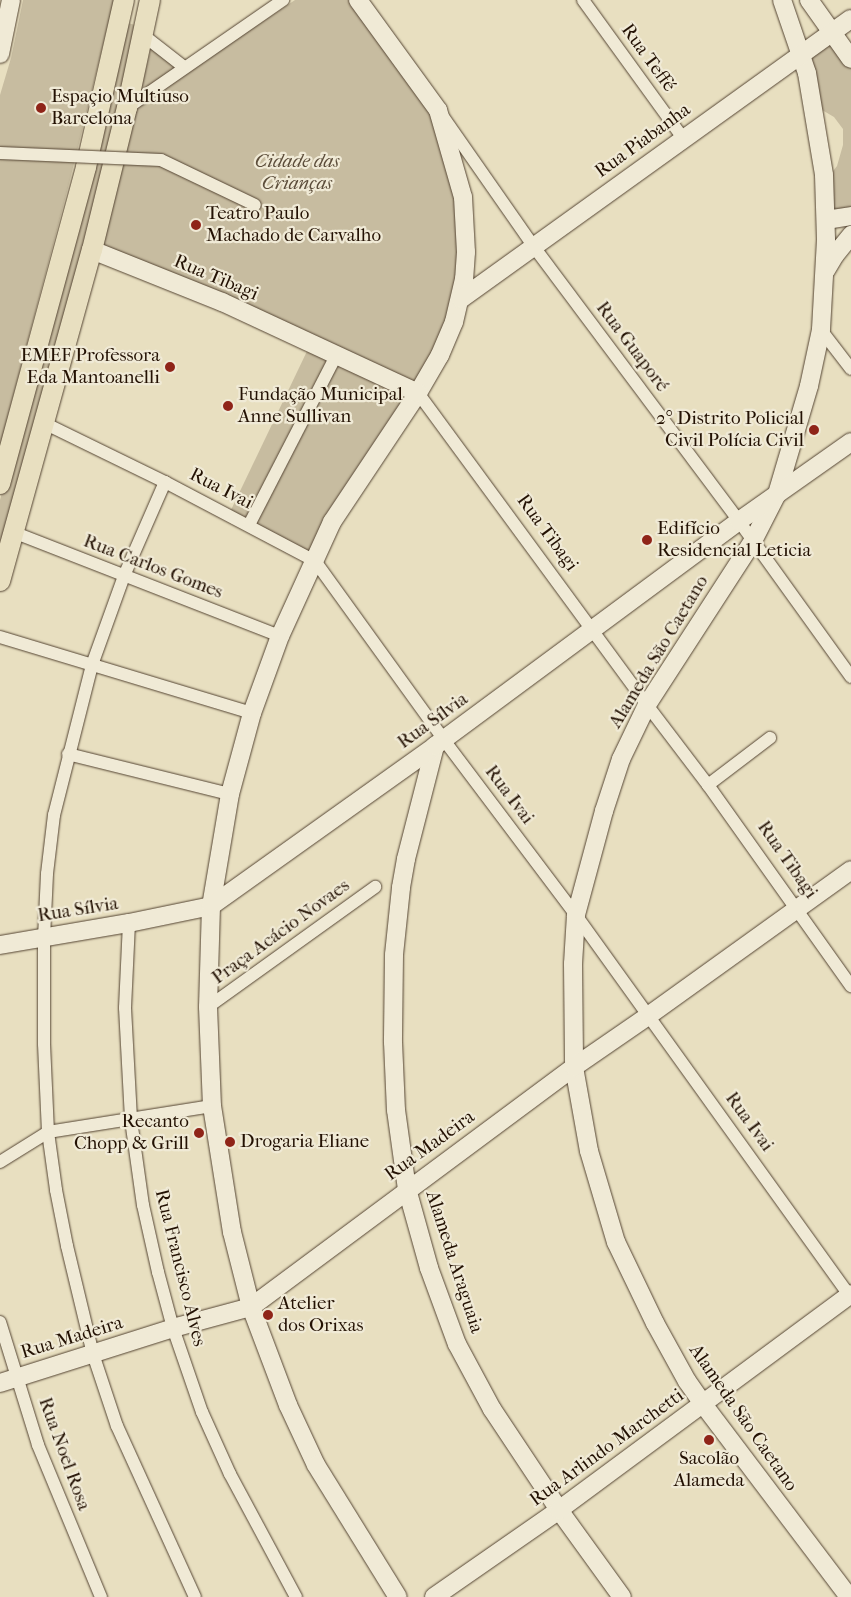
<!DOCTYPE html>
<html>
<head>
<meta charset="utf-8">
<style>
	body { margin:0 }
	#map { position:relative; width:851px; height:1597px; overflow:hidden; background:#e8dfc0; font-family:"IM FELL French Canon",serif }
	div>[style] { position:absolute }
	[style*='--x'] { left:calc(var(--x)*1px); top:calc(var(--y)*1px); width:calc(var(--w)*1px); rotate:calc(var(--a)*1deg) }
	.green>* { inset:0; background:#c7bca0 }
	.roads { filter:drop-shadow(0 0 1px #544432) drop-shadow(0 0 1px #544432) }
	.street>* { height:12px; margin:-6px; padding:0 6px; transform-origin:6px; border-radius:6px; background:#f0ead6 }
	.secondary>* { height:18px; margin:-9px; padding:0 9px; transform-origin:9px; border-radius:9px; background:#f0ead6 }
	.primary>* { height:20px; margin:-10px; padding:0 10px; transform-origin:10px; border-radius:10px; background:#e8dfc0 }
	.bridges { filter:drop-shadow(0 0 1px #544432) drop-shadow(0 0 1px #544432) }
	.street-bridge>* { height:12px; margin:-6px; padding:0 6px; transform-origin:6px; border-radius:6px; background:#f0ead6 }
	.dots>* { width:14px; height:14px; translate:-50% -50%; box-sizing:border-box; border:2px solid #f0ead6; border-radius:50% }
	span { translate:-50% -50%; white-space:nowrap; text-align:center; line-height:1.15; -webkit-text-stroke:4.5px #f0ead6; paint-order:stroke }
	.street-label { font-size:19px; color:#231103 }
	.poi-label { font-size:19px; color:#231103 }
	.left { translate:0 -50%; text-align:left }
	.right { translate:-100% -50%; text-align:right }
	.park-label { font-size:19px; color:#5c4d3a; font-style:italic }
</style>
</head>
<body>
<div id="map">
	<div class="green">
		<i style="clip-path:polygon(23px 0,114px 0,69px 184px,8px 416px,9px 422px,0 448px,0 95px,11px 58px)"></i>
		<i style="clip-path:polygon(295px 0,348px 0,423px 98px,437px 131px,461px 206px,456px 306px,419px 386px,101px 244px,138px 105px)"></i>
		<i style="clip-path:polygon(127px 23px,140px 26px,130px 79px,0 560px,0 500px)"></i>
		<i style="clip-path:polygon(832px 38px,851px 68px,851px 213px,829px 216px,827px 179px,837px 166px,843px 145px,843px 129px,834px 117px,817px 107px,806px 55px)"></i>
		<i style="clip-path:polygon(151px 48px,178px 67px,140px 93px)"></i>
		<i style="clip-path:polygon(309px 347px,416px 393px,312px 553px,231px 510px)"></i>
	</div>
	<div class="roads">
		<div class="street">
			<i style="--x:583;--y:0;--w:170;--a:54.1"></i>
			<i style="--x:143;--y:35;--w:52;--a:38"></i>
			<i style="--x:127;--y:108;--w:190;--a:-34.7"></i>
			<i style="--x:444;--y:118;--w:157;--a:55.1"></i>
			<i style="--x:534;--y:247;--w:342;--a:53.2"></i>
			<i style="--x:739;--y:521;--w:192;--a:54.3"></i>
			<i style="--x:821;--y:330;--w:49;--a:52.4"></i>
			<i style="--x:418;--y:393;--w:387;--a:53.7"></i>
			<i style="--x:647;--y:705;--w:101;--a:52.7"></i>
			<i style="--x:708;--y:785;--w:247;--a:54.6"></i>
			<i style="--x:44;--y:423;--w:135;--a:26"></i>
			<i style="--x:165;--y:482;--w:170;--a:27.8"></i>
			<i style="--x:315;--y:561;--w:221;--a:54.2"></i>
			<i style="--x:444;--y:740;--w:219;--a:53"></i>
			<i style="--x:576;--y:915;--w:472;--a:54.3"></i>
			<i style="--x:165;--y:482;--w:103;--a:113.6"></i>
			<i style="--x:124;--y:576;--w:95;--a:109.8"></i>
			<i style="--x:92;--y:665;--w:155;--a:104.2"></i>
			<i style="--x:54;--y:815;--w:59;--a:96.8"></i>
			<i style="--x:47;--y:874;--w:63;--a:92.7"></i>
			<i style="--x:44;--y:937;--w:107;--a:90"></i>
			<i style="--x:44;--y:1044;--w:88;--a:87.4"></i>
			<i style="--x:48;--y:1132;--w:59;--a:82.1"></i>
			<i style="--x:56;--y:1190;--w:57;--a:78.9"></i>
			<i style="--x:67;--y:1246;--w:111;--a:76.5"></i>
			<i style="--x:93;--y:1354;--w:76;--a:71.6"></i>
			<i style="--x:117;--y:1426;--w:188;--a:65.5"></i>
			<i style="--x:249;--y:525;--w:192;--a:-62.8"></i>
			<i style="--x:13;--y:532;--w:287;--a:21.3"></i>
			<i style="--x:0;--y:637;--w:263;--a:16.8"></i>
			<i style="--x:68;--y:754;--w:167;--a:13.9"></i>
			<i style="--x:708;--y:785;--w:78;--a:-37.2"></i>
			<i style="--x:129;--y:923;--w:85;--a:92.7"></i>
			<i style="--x:125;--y:1008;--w:112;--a:86.9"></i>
			<i style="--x:131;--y:1120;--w:86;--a:82"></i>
			<i style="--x:143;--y:1205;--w:69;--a:77.4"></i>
			<i style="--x:158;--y:1272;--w:58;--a:75"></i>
			<i style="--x:173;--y:1328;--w:89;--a:71"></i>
			<i style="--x:202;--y:1412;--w:68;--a:65.7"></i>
			<i style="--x:230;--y:1474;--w:140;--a:61.8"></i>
			<i style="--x:208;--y:1007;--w:206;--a:-35.7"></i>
			<i style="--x:0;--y:1162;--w:57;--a:-32"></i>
			<i style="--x:48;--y:1132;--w:166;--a:-9"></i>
			<i style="--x:0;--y:1322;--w:129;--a:72.8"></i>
			<i style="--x:38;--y:1445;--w:165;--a:67.5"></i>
		</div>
		<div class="secondary">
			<i style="--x:358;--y:0;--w:136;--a:54"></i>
			<i style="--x:438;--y:110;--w:91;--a:74"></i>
			<i style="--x:463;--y:197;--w:55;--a:86.9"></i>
			<i style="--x:466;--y:252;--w:27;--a:94"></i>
			<i style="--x:464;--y:279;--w:44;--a:103.1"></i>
			<i style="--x:454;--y:322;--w:36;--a:113"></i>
			<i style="--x:440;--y:355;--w:44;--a:120.1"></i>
			<i style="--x:418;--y:393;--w:155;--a:123.7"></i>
			<i style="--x:332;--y:522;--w:125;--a:114.5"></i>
			<i style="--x:280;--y:636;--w:82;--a:110"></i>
			<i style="--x:252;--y:713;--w:84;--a:105.2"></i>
			<i style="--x:230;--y:794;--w:114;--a:99.6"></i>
			<i style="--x:211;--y:906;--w:101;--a:91.7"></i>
			<i style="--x:208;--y:1007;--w:99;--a:87.7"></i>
			<i style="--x:212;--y:1106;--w:128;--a:81"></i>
			<i style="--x:232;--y:1232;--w:77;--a:75.8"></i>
			<i style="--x:251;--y:1307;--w:105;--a:69.3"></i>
			<i style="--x:288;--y:1405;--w:66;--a:65"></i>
			<i style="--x:316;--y:1465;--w:155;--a:58.2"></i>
			<i style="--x:782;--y:0;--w:77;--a:71.1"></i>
			<i style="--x:807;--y:73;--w:103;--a:80.5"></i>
			<i style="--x:824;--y:175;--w:65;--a:88.2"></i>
			<i style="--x:826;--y:240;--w:90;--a:93.2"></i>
			<i style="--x:821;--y:330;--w:57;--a:102.1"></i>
			<i style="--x:809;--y:386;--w:113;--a:106.5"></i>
			<i style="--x:777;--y:494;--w:53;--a:117.1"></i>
			<i style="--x:753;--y:541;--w:195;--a:122.9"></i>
			<i style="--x:647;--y:705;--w:60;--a:115.7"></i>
			<i style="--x:621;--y:759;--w:55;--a:108.1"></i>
			<i style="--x:604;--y:811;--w:108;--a:105.1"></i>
			<i style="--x:576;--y:915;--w:49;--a:93.5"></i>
			<i style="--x:573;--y:964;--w:103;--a:89.4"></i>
			<i style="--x:574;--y:1067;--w:85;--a:79.9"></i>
			<i style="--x:589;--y:1151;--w:95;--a:73.5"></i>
			<i style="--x:616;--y:1242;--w:90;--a:64.3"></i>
			<i style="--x:655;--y:1323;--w:66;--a:61.1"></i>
			<i style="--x:687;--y:1381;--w:28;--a:55"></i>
			<i style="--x:703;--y:1404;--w:242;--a:52.9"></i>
			<i style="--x:809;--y:0;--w:72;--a:54.6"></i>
			<i style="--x:0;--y:54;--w:55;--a:-78.5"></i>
			<i style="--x:826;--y:220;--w:25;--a:-9"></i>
			<i style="--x:92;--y:250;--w:140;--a:21.8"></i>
			<i style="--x:222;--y:302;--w:216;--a:24.9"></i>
			<i style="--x:826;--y:270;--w:17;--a:-59"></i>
			<i style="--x:835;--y:255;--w:26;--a:-51"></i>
			<i style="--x:461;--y:299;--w:480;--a:-35.7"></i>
			<i style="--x:435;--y:746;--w:117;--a:104.4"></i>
			<i style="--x:406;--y:859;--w:29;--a:100"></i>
			<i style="--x:401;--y:888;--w:67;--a:96"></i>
			<i style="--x:394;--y:955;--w:87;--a:90.7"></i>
			<i style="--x:393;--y:1042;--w:68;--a:87.5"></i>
			<i style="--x:396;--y:1110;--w:80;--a:82.1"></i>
			<i style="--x:407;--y:1189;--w:82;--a:74.4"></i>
			<i style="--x:429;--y:1268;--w:81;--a:69.8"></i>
			<i style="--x:457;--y:1344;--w:74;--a:61.7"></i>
			<i style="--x:492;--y:1409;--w:121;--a:56.4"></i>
			<i style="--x:559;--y:1510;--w:107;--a:54.1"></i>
			<i style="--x:0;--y:945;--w:131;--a:-9.7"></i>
			<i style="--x:129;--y:923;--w:84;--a:-11.7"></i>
			<i style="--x:211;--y:906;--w:275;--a:-35.5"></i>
			<i style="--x:435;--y:746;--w:378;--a:-36.5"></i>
			<i style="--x:739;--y:521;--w:137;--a:-35.2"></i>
			<i style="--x:0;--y:1383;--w:182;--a:-17.6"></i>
			<i style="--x:173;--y:1328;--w:81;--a:-15.1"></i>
			<i style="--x:251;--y:1307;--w:402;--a:-36.6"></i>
			<i style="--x:574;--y:1067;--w:90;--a:-34.6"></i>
			<i style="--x:648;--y:1016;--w:250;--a:-35.7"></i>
			<i style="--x:434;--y:1597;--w:152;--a:-34.8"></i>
			<i style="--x:559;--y:1510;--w:363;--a:-36.5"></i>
		</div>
		<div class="primary">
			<i style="--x:0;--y:484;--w:328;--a:-74.8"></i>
			<i style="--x:86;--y:167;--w:171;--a:-77.2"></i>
			<i style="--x:0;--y:581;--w:344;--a:-74.5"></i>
			<i style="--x:92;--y:250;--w:146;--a:-76.2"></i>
			<i style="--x:127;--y:108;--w:110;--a:-78"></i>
		</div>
	</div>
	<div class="bridges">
		<div class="street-bridge">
			<i style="--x:0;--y:153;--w:161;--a:2.5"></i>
			<i style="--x:161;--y:160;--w:104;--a:25.6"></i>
		</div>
	</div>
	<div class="dots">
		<i style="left:41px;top:108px;background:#8f2418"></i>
		<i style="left:196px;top:225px;background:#8f2418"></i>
		<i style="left:170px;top:367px;background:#8f2418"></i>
		<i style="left:228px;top:406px;background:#8f2418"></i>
		<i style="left:814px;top:430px;background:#8f2418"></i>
		<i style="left:647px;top:540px;background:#8f2418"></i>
		<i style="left:199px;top:1133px;background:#8f2418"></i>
		<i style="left:230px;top:1142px;background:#8f2418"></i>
		<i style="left:268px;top:1315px;background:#8f2418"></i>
		<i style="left:709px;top:1440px;background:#8f2418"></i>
	</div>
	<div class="street-label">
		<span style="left:648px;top:58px;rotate:54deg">Rua Teffé</span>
		<span style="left:643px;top:141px;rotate:-36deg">Rua Piabanha</span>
		<span style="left:216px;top:278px;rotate:23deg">Rua Tibagi</span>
		<span style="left:632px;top:347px;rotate:53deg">Rua Guaporé</span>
		<span style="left:221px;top:489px;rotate:27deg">Rua Ivai</span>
		<span style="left:547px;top:533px;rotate:54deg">Rua Tibagi</span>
		<span style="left:153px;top:567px;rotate:21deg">Rua Carlos Gomes</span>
		<span style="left:659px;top:652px;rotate:-59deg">Alameda São Caetano</span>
		<span style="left:433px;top:721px;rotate:-36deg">Rua Sílvia</span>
		<span style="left:509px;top:795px;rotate:53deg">Rua Ivai</span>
		<span style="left:787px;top:860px;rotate:55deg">Rua Tibagi</span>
		<span style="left:78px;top:910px;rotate:-9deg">Rua Sílvia</span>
		<span style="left:281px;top:932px;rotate:-36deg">Praça Acácio Novaes</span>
		<span style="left:749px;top:1122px;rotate:54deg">Rua Ivai</span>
		<span style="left:430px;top:1146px;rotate:-36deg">Rua Madeira</span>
		<span style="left:454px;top:1262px;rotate:72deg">Alameda Araguaia</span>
		<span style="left:180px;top:1268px;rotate:76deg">Rua Francisco Alves</span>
		<span style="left:72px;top:1338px;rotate:-17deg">Rua Madeira</span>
		<span style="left:743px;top:1418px;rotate:55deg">Alameda São Caetano</span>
		<span style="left:607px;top:1448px;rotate:-36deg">Rua Arlindo Marchetti</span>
		<span style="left:64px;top:1454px;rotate:70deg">Rua Noel Rosa</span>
	</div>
	<div class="poi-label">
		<span class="left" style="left:51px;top:108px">Espaçio Multiuso<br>Barcelona</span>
		<span class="left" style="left:206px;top:225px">Teatro Paulo<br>Machado de Carvalho</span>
		<span class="right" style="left:160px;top:367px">EMEF Professora<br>Eda Mantoanelli</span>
		<span class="left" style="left:238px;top:406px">Fundação Municipal<br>Anne Sullivan</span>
		<span class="right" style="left:804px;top:430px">2° Distrito Policial<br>Civil Polícia Civil</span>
		<span class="left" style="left:657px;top:540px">Edifício<br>Residencial Leticia</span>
		<span class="right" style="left:189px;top:1133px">Recanto<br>Chopp &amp; Grill</span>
		<span class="left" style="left:240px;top:1142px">Drogaria Eliane</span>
		<span class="left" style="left:278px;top:1315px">Atelier<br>dos Orixas</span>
		<span style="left:709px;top:1470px">Sacolão<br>Alameda</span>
	</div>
	<div class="park-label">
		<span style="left:297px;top:173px">Cidade das<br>Crianças</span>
	</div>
</div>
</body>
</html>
